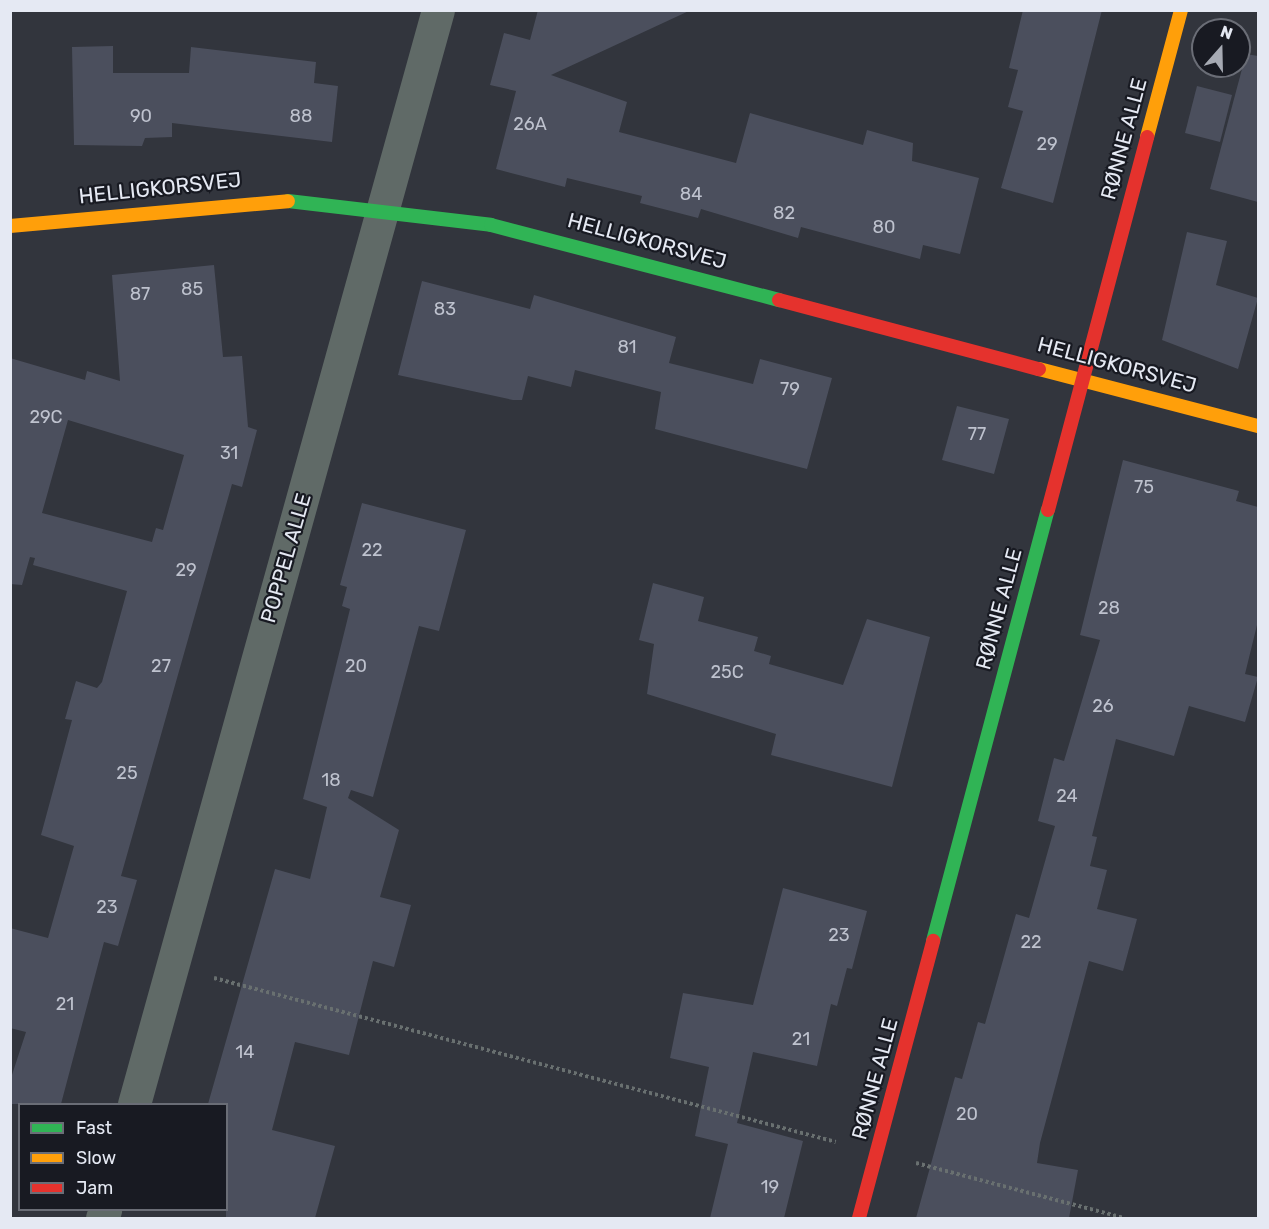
<!DOCTYPE html>
<html>
<head>
<meta charset="utf-8">
<style>
	body { margin:0 }
	#map { position:relative; width:1269px; height:1229px; overflow:hidden; background:#32353d; font-family:Rubik,sans-serif }
	div>[style] { position:absolute }
	[style*='--x'] { left:calc(var(--x)*1px); top:calc(var(--y)*1px); width:calc(var(--w)*1px); rotate:calc(var(--a)*1deg) }
	.building>* { inset:0; background:#4b4f5d }
	.path>* { height:4px; margin-top:-2px; transform-origin:0; background:repeating-linear-gradient(90deg,#697070 0 3px,transparent 0 6px) }
	.street>* { height:33px; margin:-16.5px; padding:0 16.5px; transform-origin:16.5px; border-radius:16.5px; background:#606a67 }
	.fast>* { height:14px; margin:-7px; padding:0 7px; transform-origin:7px; border-radius:7px; background:#30b455 }
	.slow>* { height:14px; margin:-7px; padding:0 7px; transform-origin:7px; border-radius:7px; background:#ff9f0a }
	.jam>* { height:14px; margin:-7px; padding:0 7px; transform-origin:7px; border-radius:7px; background:#e5322d }
	span { translate:-50% -50%; white-space:nowrap; text-align:center; line-height:1.15; -webkit-text-stroke:4.5px #181a22; paint-order:stroke }
	.number-label { font-size:18px; color:#bec2ce }
	.number-label span { -webkit-text-stroke-width:0 }
	.street-label { font-size:21px; color:#e5e9f3 }
	.frame { position:absolute; inset:0; border:12px solid #e5e9f3; pointer-events:none }
	.legend { position:absolute; left:18px; top:1103px; width:210px; height:108px; box-sizing:border-box; background:#181a22; border:2px solid #6a6d76; margin:0; padding:8px 10px; list-style:none; font-size:18px; color:#e5e9f3 }
	.legend li { display:flex; align-items:center; gap:12px; height:30px }
	.legend b { width:30px; border:2px solid #6a6d76 }
	.north { position:absolute; left:1191px; top:18px; width:60px; height:60px; box-sizing:border-box; background:#181a22; border:2px solid #6a6d76; border-radius:50%; rotate:20deg; font-size:16px; font-weight:700; line-height:24px; text-align:center; color:#e5e9f3 }
	.north::after { content:''; display:block; margin:auto; width:21px; height:27px; background:#a6aab3; clip-path:polygon(50% 0,100% 100%,50% 72%,0 100%) }
</style>
</head>
<body>
<div id="map">
	<div class="building">
		<i style="clip-path:polygon(538px 10px,691px 10px,551px 75px,627px 102px,619px 132px,736px 163px,750px 113px,863px 145px,867px 130px,913px 143px,912px 161px,979px 178px,960px 254px,923px 245px,920px 259px,801px 227px,798px 238px,701px 209px,698px 218px,640px 203px,642px 196px,567px 178px,565px 187px,496px 169px,516px 91px,490px 85px,504px 33px,530px 40px)"></i>
		<i style="clip-path:polygon(1023px 10px,1102px 10px,1053px 203px,1001px 188px,1023px 111px,1008px 107px,1018px 70px,1009px 68px)"></i>
		<i style="clip-path:polygon(113px 46px,113px 73px,189px 73px,191px 47px,316px 62px,314px 83px,338px 86px,332px 142px,172px 123px,172px 137px,145px 138px,142px 146px,74px 145px,72px 47px)"></i>
		<i style="clip-path:polygon(1246px 54px,1258px 56px,1258px 202px,1210px 189px)"></i>
		<i style="clip-path:polygon(1197px 86px,1232px 95px,1220px 142px,1185px 133px)"></i>
		<i style="clip-path:polygon(1187px 232px,1227px 241px,1216px 285px,1258px 298px,1238px 369px,1162px 340px)"></i>
		<i style="clip-path:polygon(evenodd,214px 265px,223px 357px,242px 356px,248px 427px,257px 430px,242px 487px,232px 484px,121px 876px,137px 880px,118px 946px,104px 942px,61px 1104px,10px 1104px,10px 1081px,26px 1032px,10px 1028px,10px 928px,48px 938px,74px 846px,41px 835px,72px 720px,65px 719px,76px 681px,97px 688px,102px 682px,127px 591px,33px 565px,35px 558px,30px 557px,22px 585px,10px 584px,10px 358px,85px 380px,87px 371px,120px 381px,112px 275px,214px 265px,68px 420px,184px 455px,163px 530px,156px 528px,152px 542px,42px 513px,68px 420px)"></i>
		<i style="clip-path:polygon(422px 281px,530px 309px,534px 295px,676px 337px,669px 363px,753px 384px,760px 359px,832px 378px,807px 469px,655px 429px,661px 392px,575px 370px,571px 387px,528px 376px,522px 400px,513px 400px,398px 375px)"></i>
		<i style="clip-path:polygon(957px 406px,1009px 419px,994px 474px,942px 460px)"></i>
		<i style="clip-path:polygon(1123px 460px,1239px 491px,1236px 501px,1258px 507px,1258px 621px,1245px 674px,1258px 677px,1245px 722px,1189px 706px,1174px 756px,1116px 739px,1092px 836px,1097px 837px,1090px 866px,1107px 870px,1097px 909px,1137px 919px,1123px 971px,1089px 961px,1040px 1143px,1037px 1163px,1078px 1170px,1069px 1218px,916px 1218px,955px 1077px,962px 1079px,978px 1022px,985px 1024px,1016px 914px,1029px 918px,1055px 826px,1038px 821px,1054px 758px,1064px 761px,1100px 640px,1080px 635px)"></i>
		<i style="clip-path:polygon(362px 503px,466px 530px,439px 631px,419px 626px,373px 797px,351px 790px,348px 798px,399px 830px,380px 897px,411px 905px,394px 967px,373px 961px,349px 1055px,295px 1042px,272px 1130px,335px 1146px,315px 1218px,226px 1218px,226px 1104px,208px 1104px,275px 869px,310px 879px,327px 807px,303px 799px,350px 609px,342px 606px,347px 587px,340px 585px)"></i>
		<i style="clip-path:polygon(653px 583px,704px 597px,698px 621px,758px 637px,754px 651px,771px 656px,769px 664px,843px 685px,867px 619px,930px 637px,892px 787px,771px 755px,776px 734px,647px 694px,654px 644px,639px 640px)"></i>
		<i style="clip-path:polygon(783px 888px,867px 911px,852px 969px,847px 968px,837px 1006px,831px 1004px,817px 1066px,753px 1052px,737px 1123px,803px 1141px,784px 1218px,710px 1218px,728px 1144px,695px 1136px,709px 1067px,670px 1058px,683px 993px,753px 1005px)"></i>
	</div>
	<div class="path">
		<i style="--x:214;--y:978;--w:643;--a:14.77"></i>
		<i style="--x:916;--y:1163;--w:215;--a:14.8"></i>
	</div>
	<div class="street">
		<i style="--x:134;--y:1104;--w:1135;--a:-74.47"></i>
		<i style="--x:102;--y:1218;--w:9;--a:-69"></i>
	</div>
	<div class="fast">
		<i style="--x:288;--y:201;--w:204;--a:6.7"></i>
		<i style="--x:491;--y:225;--w:298;--a:14.6"></i>
		<i style="--x:933;--y:941;--w:446;--a:-75.1"></i>
	</div>
	<div class="slow">
		<i style="--x:1147;--y:137;--w:131;--a:-75"></i>
		<i style="--x:10;--y:226;--w:279;--a:-5.1"></i>
		<i style="--x:1039;--y:369;--w:226;--a:14.6"></i>
	</div>
	<div class="jam">
		<i style="--x:779;--y:300;--w:269;--a:14.9"></i>
		<i style="--x:1048;--y:510;--w:386;--a:-75.1"></i>
		<i style="--x:859;--y:1218;--w:287;--a:-75"></i>
	</div>
	<div class="number-label">
		<span style="left:141px;top:116px">90</span>
		<span style="left:301px;top:116px">88</span>
		<span style="left:530px;top:124px">26A</span>
		<span style="left:1047px;top:144px">29</span>
		<span style="left:691px;top:194px">84</span>
		<span style="left:784px;top:213px">82</span>
		<span style="left:884px;top:227px">80</span>
		<span style="left:192px;top:289px">85</span>
		<span style="left:140px;top:294px">87</span>
		<span style="left:445px;top:309px">83</span>
		<span style="left:627px;top:347px">81</span>
		<span style="left:790px;top:389px">79</span>
		<span style="left:46px;top:417px">29C</span>
		<span style="left:977px;top:434px">77</span>
		<span style="left:229px;top:453px">31</span>
		<span style="left:1144px;top:487px">75</span>
		<span style="left:372px;top:550px">22</span>
		<span style="left:186px;top:570px">29</span>
		<span style="left:1109px;top:608px">28</span>
		<span style="left:161px;top:666px">27</span>
		<span style="left:356px;top:666px">20</span>
		<span style="left:727px;top:672px">25C</span>
		<span style="left:1103px;top:706px">26</span>
		<span style="left:127px;top:773px">25</span>
		<span style="left:331px;top:780px">18</span>
		<span style="left:1067px;top:796px">24</span>
		<span style="left:107px;top:907px">23</span>
		<span style="left:839px;top:935px">23</span>
		<span style="left:1031px;top:942px">22</span>
		<span style="left:65px;top:1004px">21</span>
		<span style="left:801px;top:1039px">21</span>
		<span style="left:245px;top:1052px">14</span>
		<span style="left:967px;top:1114px">20</span>
		<span style="left:770px;top:1187px">19</span>
	</div>
	<div class="street-label">
		<span style="left:1124px;top:139px;rotate:-75deg">RØNNE ALLE</span>
		<span style="left:160px;top:188px;rotate:-6deg">HELLIGKORSVEJ</span>
		<span style="left:647px;top:241px;rotate:15deg">HELLIGKORSVEJ</span>
		<span style="left:1117px;top:365px;rotate:15deg">HELLIGKORSVEJ</span>
		<span style="left:286px;top:558px;rotate:-74deg">POPPEL ALLE</span>
		<span style="left:999px;top:609px;rotate:-75deg">RØNNE ALLE</span>
		<span style="left:875px;top:1079px;rotate:-75deg">RØNNE ALLE</span>
	</div>
	<div class="frame"></div>
	<ul class="legend">
	<li><b style="height:8px;background:#30b455"></b>Fast</li>
	<li><b style="height:8px;background:#ff9f0a"></b>Slow</li>
	<li><b style="height:8px;background:#e5322d"></b>Jam</li>
	</ul>
	<div class="north">N</div>
</div>
</body>
</html>
